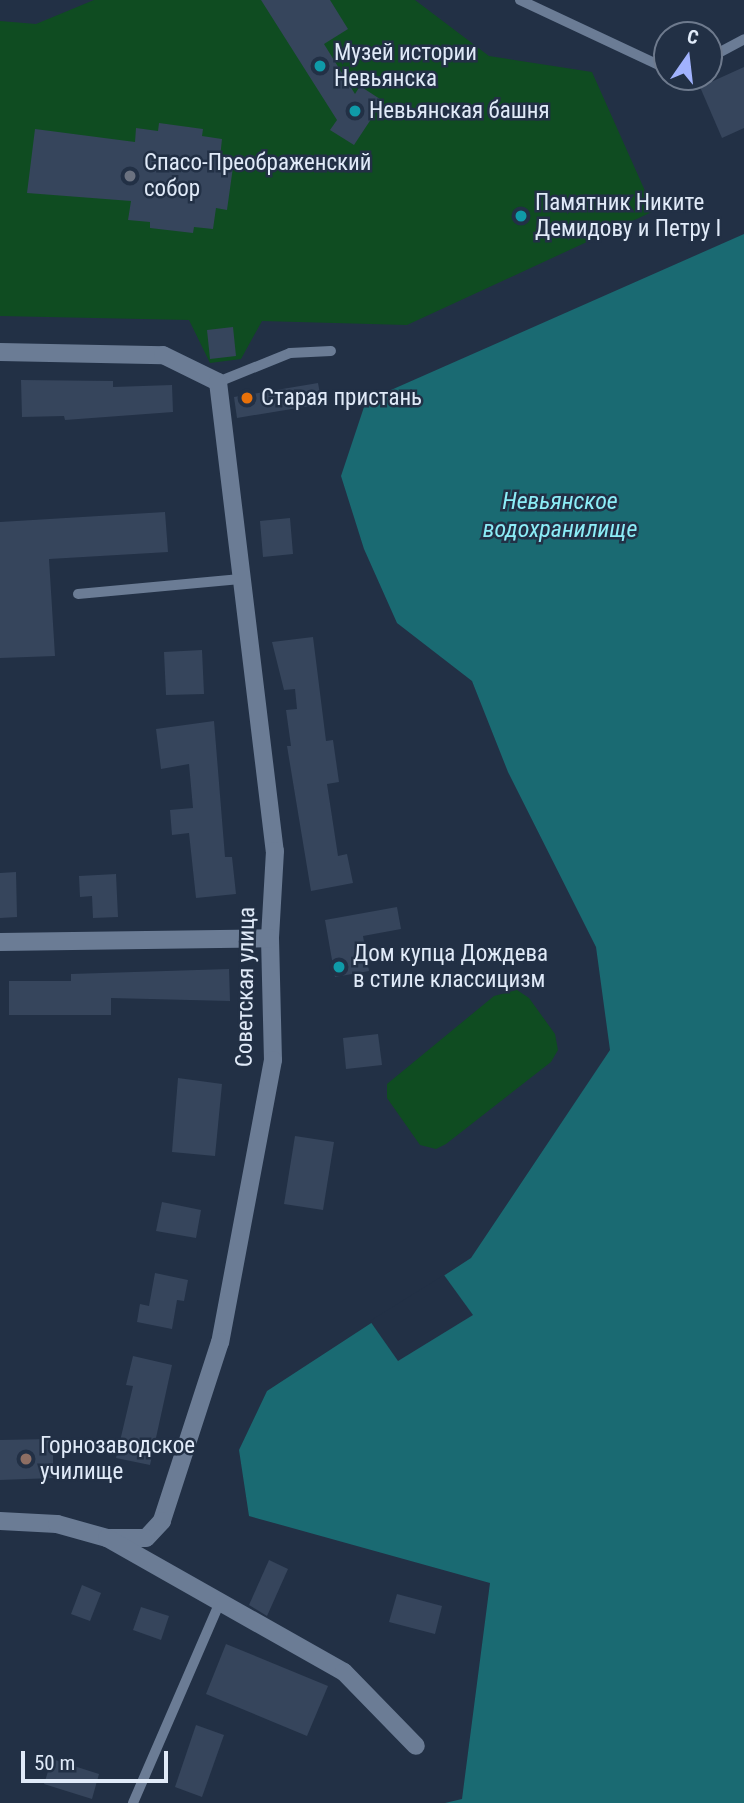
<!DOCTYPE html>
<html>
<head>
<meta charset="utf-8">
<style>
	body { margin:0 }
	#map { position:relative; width:744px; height:1803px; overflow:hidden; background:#223045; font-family:"Roboto Condensed",sans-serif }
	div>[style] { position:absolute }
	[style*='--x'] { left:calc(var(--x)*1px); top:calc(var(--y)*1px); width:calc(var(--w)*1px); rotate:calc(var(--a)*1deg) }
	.green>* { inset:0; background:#0f4c21 }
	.water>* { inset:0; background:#1a6a72 }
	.pier>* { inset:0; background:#223045 }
	.building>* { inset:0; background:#36455c }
	.service>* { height:10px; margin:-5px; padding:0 5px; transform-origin:5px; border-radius:5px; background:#6b7c95 }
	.minor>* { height:18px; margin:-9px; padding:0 9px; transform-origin:9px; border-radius:9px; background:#6b7c95 }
	.dots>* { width:19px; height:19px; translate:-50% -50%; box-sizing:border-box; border:4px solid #223045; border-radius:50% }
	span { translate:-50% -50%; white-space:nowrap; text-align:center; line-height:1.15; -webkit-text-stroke:5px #223045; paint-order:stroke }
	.poi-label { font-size:23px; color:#e0eaf8 }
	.left { translate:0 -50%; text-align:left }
	.street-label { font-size:23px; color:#e0eaf8 }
	.water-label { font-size:24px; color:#8cedf7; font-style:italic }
	.north { position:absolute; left:653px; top:21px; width:70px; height:70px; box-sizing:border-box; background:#223045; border:2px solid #6e7a8d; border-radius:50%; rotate:14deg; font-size:19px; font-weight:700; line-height:28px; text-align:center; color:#e0eaf8 }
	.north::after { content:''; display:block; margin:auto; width:24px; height:32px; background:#a1b2fd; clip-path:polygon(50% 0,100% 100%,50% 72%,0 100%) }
	.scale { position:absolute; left:21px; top:1751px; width:147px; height:32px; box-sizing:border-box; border:4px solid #e0eaf8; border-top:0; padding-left:9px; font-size:21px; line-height:24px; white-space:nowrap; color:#e0eaf8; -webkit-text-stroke:5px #223045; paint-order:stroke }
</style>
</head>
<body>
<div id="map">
	<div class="green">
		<i style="clip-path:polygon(94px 0,415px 0,489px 56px,592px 72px,654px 211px,407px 325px,262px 321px,241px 359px,210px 363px,189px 320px,0 316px,0 21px,36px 24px)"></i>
		<i style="clip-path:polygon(517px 990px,529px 998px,555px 1034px,558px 1050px,551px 1062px,446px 1144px,436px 1149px,420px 1145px,387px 1098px,387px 1084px,494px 996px)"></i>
	</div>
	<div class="water">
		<i style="clip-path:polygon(744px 234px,744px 1803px,445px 1803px,462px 1799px,490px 1583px,249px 1516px,239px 1450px,267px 1391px,471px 1258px,610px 1050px,596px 947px,508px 772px,472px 681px,397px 623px,364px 549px,341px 476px,366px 401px)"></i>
	</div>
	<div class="pier">
		<i style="clip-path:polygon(444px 1275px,473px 1315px,398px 1361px,370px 1321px)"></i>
	</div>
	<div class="building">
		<i style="clip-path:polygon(261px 0,330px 0,348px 29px,324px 44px,355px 94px,360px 86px,383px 101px,354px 145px,330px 130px,337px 120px)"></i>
		<i style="clip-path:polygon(744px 67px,744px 128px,722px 138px,700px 87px)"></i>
		<i style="clip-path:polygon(159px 123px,203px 129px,202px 136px,222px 139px,220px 158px,234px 160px,227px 210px,216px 208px,213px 229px,194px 227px,193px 233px,150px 228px,150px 222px,128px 220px,131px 201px,27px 193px,35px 129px,135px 142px,136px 128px,158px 131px)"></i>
		<i style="clip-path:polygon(233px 327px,236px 356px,210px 359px,207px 330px)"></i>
		<i style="clip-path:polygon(21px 380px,113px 381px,113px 387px,172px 385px,173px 412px,65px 420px,64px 416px,22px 417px)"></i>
		<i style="clip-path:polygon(318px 383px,322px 404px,237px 418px,234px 397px)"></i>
		<i style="clip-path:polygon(165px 512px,168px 552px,49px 559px,55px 656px,0 658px,0 522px)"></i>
		<i style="clip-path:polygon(290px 518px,293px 554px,263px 557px,260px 521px)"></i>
		<i style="clip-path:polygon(313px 637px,326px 741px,333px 740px,339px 782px,327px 784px,338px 856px,347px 854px,353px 883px,311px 891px,287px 746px,291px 746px,286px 710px,297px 709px,295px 689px,284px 690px,272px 642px)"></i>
		<i style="clip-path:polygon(202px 650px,204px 694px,166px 695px,164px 652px)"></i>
		<i style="clip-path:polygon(214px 721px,225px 857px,232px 857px,236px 894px,196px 898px,189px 833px,172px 835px,170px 810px,193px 808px,189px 764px,161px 769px,156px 729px)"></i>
		<i style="clip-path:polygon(16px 872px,17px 917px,0 918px,0 873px)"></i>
		<i style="clip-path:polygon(116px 874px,118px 917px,93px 918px,92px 896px,80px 897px,79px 876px)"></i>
		<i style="clip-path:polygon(397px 907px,401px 929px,363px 936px,369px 971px,335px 977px,325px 920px)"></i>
		<i style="clip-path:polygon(229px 969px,230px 1001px,111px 998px,111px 1015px,9px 1015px,9px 981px,71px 981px,71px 974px)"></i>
		<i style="clip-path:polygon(378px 1034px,382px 1065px,346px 1069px,343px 1038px)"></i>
		<i style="clip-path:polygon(178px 1078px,222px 1084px,215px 1156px,172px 1152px)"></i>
		<i style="clip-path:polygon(295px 1136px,334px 1142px,323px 1210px,284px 1204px)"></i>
		<i style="clip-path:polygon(162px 1202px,201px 1210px,196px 1238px,156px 1231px)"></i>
		<i style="clip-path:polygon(155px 1273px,188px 1280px,184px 1301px,177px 1300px,172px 1329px,137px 1322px,140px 1304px,149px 1306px)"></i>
		<i style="clip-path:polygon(133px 1356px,172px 1365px,150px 1465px,116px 1458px,133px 1386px,126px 1385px)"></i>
		<i style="clip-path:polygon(53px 1439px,53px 1478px,0 1480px,0 1440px)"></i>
		<i style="clip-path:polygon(269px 1560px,288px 1569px,267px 1616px,249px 1605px)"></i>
		<i style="clip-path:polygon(82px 1585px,101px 1593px,90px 1621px,71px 1614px)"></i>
		<i style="clip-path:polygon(397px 1594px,442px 1606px,435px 1634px,389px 1622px)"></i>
		<i style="clip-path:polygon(141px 1607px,169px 1616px,161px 1640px,133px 1630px)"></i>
		<i style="clip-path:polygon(226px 1644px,328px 1686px,307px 1736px,206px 1694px)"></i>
		<i style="clip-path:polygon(196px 1725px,224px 1735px,202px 1797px,175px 1787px)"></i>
		<i style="clip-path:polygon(52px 1759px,99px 1774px,92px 1799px,44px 1784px)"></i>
	</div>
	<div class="service">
		<i style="--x:520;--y:0;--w:162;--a:25.1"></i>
		<i style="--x:709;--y:58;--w:40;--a:-28"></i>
		<i style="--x:218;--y:382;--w:78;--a:-21.9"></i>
		<i style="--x:290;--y:353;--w:41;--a:-2.8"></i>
		<i style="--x:78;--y:594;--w:163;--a:-5.3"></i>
		<i style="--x:133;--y:1803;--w:219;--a:-66.6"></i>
	</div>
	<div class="minor">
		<i style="--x:0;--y:352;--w:163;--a:1.1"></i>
		<i style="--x:163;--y:355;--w:61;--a:26.1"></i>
		<i style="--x:218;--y:382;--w:472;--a:83.1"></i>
		<i style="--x:275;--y:851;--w:87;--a:93.3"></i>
		<i style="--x:270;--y:938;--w:122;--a:88.6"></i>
		<i style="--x:273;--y:1060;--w:287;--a:100.6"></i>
		<i style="--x:220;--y:1342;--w:188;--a:108"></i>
		<i style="--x:162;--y:1521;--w:23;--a:133"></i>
		<i style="--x:146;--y:1538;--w:39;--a:180"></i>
		<i style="--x:0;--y:942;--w:270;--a:-0.8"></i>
		<i style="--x:0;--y:1521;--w:57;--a:3"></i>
		<i style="--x:57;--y:1524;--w:52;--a:15.6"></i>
		<i style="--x:107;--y:1538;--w:272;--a:29.5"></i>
		<i style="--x:344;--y:1672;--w:103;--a:45.8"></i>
	</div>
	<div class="dots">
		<i style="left:320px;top:66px;background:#0f9aa8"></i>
		<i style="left:355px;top:111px;background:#0f9aa8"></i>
		<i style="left:130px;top:176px;background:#6b7280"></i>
		<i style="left:521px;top:216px;background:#0f9aa8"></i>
		<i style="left:247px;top:398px;background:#e8710a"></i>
		<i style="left:339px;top:967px;background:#0f9aa8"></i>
		<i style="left:26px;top:1459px;background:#8d6e63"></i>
	</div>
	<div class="poi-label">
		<span class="left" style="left:334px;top:66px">Музей истории<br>Невьянска</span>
		<span class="left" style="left:369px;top:111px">Невьянская башня</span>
		<span class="left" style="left:144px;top:176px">Спасо-Преображенский<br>собор</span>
		<span class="left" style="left:535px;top:216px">Памятник Никите<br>Демидову и Петру I</span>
		<span class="left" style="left:261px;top:398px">Старая пристань</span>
		<span class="left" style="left:353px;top:967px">Дом купца Дождева<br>в стиле классицизм</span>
		<span class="left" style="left:40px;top:1459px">Горнозаводское<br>училище</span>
	</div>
	<div class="street-label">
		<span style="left:246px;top:987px;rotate:-89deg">Советская улица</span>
	</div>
	<div class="water-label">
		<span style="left:560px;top:516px">Невьянское<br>водохранилище</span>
	</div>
	<div class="north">С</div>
	<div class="scale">50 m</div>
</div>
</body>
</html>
